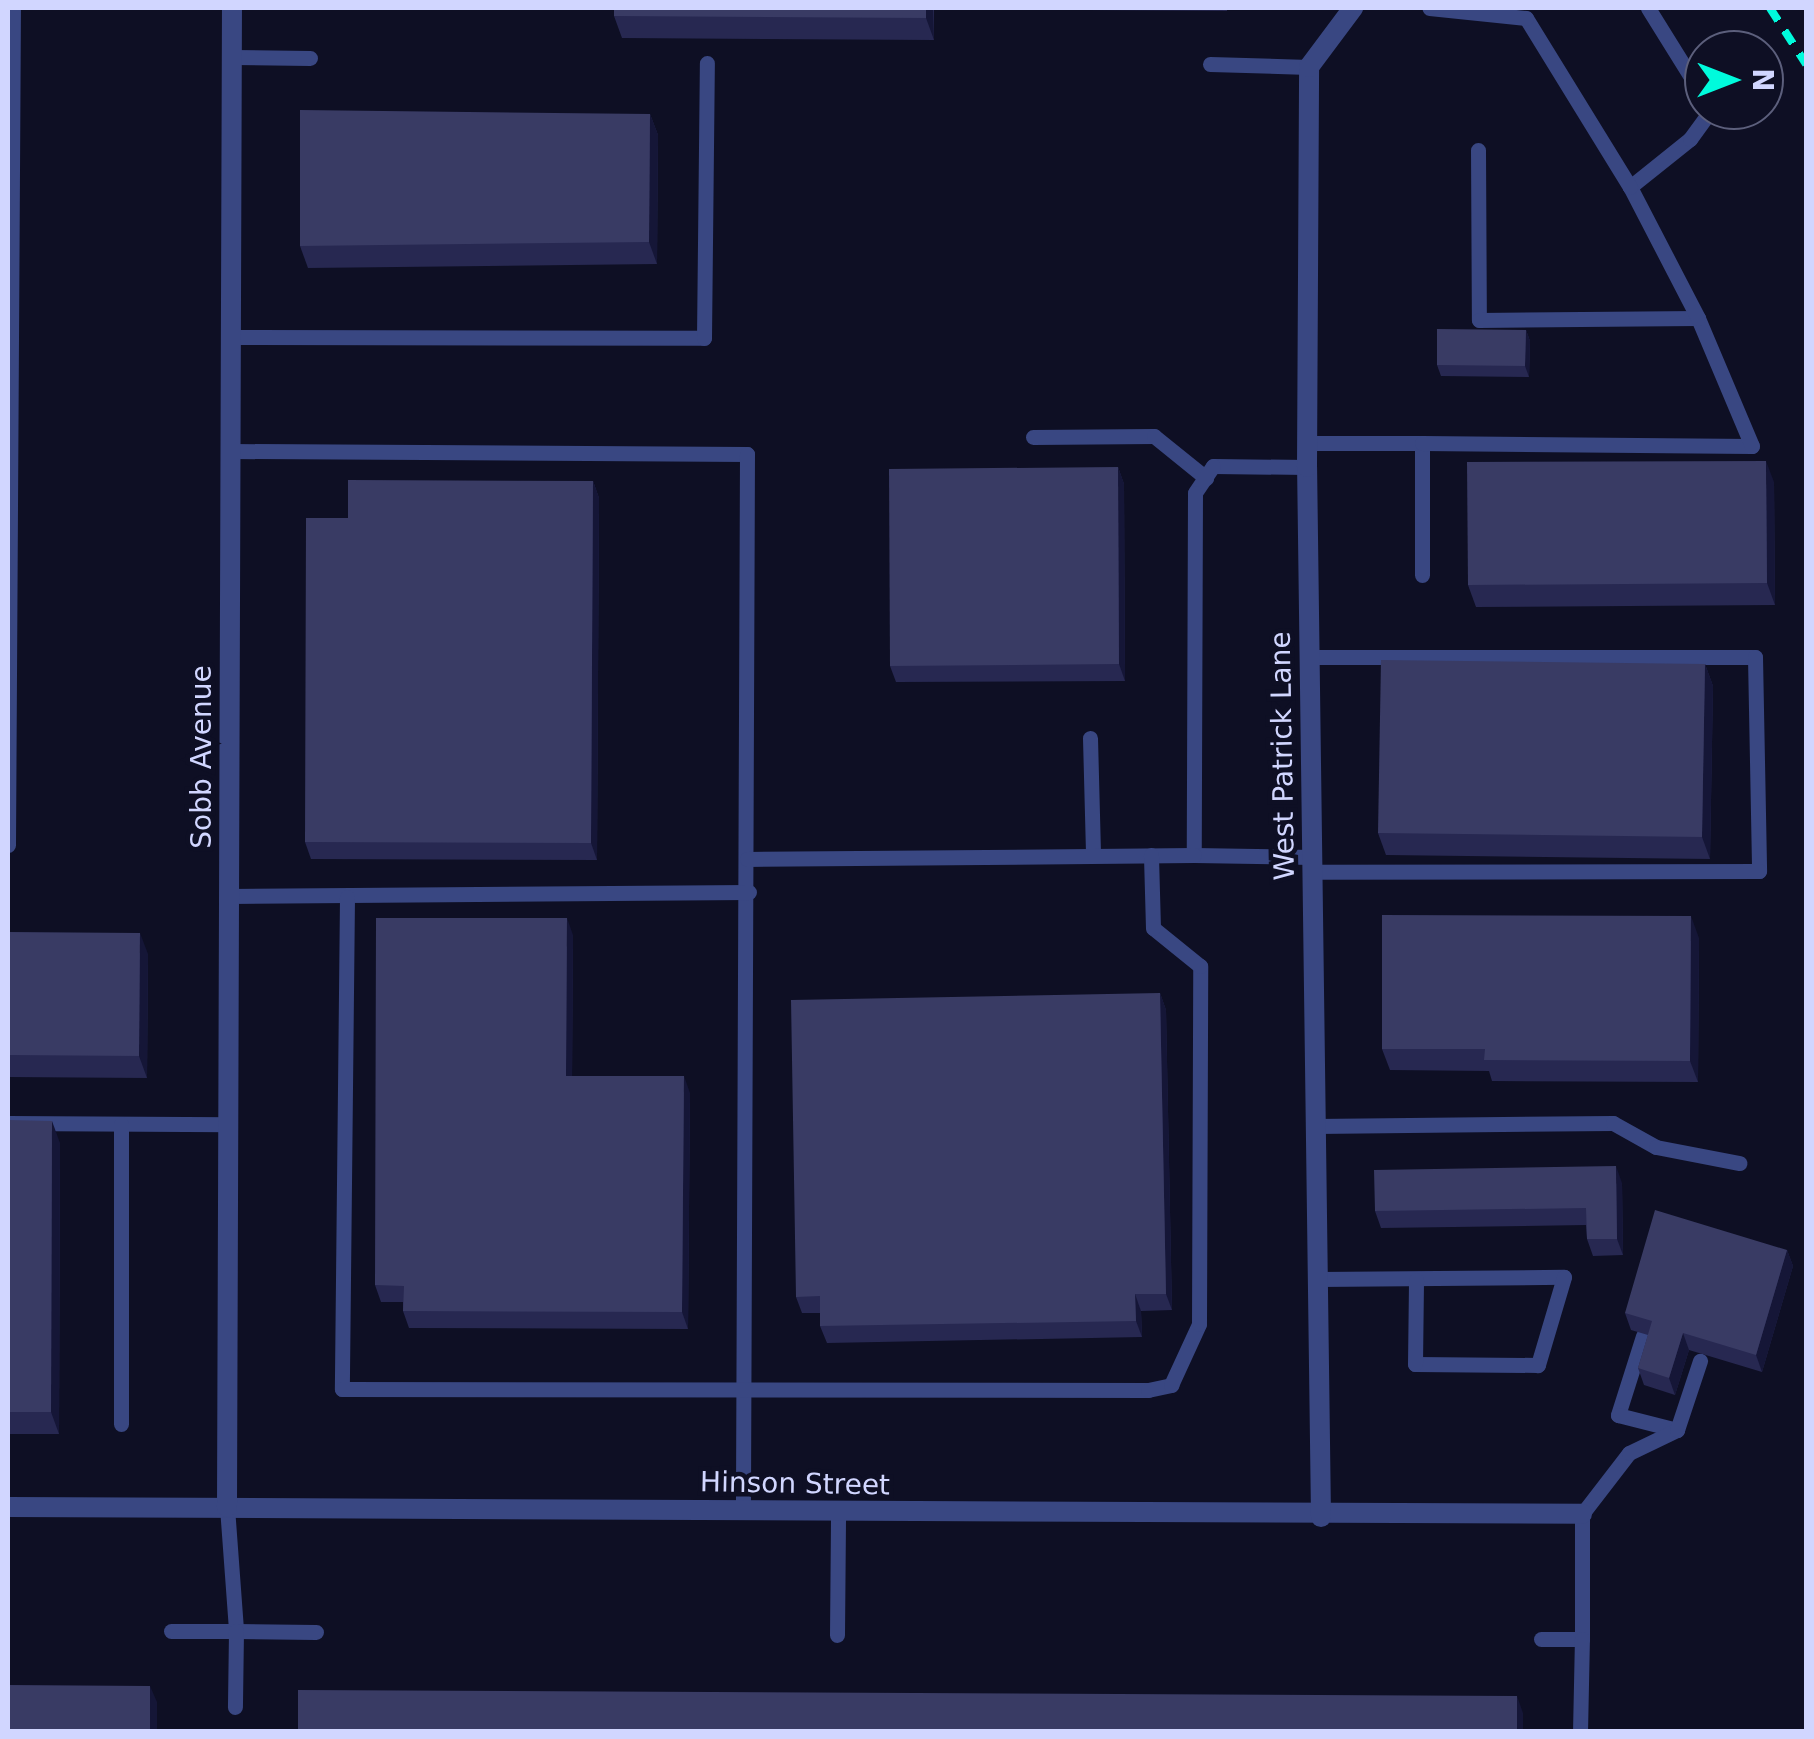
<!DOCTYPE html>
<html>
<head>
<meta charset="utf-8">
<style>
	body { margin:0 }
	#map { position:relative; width:1814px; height:1739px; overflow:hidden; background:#0e0f24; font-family:"DejaVu Sans",sans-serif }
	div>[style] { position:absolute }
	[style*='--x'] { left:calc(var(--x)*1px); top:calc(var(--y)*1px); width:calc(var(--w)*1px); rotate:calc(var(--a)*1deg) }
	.lane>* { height:15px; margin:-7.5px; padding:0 7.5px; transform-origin:7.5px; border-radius:7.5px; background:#394782 }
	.street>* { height:20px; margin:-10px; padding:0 10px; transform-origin:10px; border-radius:10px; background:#394782 }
	.rail>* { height:8px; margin-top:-4px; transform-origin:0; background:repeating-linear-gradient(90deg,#00fbdc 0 15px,transparent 0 27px) }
	.wall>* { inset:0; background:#272851 }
	.shaded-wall>* { inset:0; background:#151637 }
	.building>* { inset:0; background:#393b64 }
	span { translate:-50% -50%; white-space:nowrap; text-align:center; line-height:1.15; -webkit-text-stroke:9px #0e0f24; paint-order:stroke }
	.street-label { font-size:28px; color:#d1d6ff }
	.frame { position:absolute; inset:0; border:10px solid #d1d6ff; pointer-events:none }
	.north { position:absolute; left:1684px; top:30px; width:100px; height:100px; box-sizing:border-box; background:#0e0f24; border:2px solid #5c5f7c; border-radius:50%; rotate:90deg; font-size:28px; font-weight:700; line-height:40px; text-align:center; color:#d1d6ff }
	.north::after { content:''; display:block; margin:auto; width:35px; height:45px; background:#00fbdc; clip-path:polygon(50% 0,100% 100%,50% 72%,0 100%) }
</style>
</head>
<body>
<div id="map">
	<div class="lane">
		<i style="--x:1648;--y:8;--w:106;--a:58.1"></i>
		<i style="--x:233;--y:57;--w:77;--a:0.7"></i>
		<i style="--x:1210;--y:64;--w:99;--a:1.7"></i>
		<i style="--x:1478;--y:150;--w:170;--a:89.7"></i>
		<i style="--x:1479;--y:320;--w:219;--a:-0.5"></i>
		<i style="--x:1630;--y:187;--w:77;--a:-38.7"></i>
		<i style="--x:1690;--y:139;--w:36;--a:-54"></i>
		<i style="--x:232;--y:337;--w:472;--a:0.1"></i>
		<i style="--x:704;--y:338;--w:275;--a:-89.4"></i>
		<i style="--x:1033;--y:437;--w:121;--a:-0.5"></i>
		<i style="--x:1154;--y:436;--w:67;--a:38.9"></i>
		<i style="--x:1307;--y:443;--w:115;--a:0"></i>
		<i style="--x:1422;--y:443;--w:132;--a:90"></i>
		<i style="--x:1422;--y:443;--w:330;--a:0.5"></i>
		<i style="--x:1752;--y:446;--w:139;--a:-112.9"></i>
		<i style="--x:1698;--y:318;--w:148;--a:-117.4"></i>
		<i style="--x:1630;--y:187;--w:198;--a:-121.6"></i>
		<i style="--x:1526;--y:18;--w:97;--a:-174.1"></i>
		<i style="--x:232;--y:451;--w:515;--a:0.33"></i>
		<i style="--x:747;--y:454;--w:1057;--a:90.22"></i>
		<i style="--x:1307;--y:467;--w:94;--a:-179.4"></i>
		<i style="--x:1213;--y:466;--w:32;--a:124"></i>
		<i style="--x:1195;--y:493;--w:362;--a:90.2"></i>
		<i style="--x:1194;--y:855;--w:118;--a:1"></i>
		<i style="--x:1310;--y:657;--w:445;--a:0"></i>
		<i style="--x:1755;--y:657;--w:214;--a:88.9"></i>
		<i style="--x:1759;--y:871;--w:447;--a:179.9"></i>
		<i style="--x:1090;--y:738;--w:117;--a:88.5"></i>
		<i style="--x:8;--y:845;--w:837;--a:-89.66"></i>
		<i style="--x:747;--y:859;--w:447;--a:-0.5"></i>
		<i style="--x:229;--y:896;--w:520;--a:-0.44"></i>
		<i style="--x:347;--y:897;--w:492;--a:90.6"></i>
		<i style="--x:342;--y:1389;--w:806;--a:0.07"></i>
		<i style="--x:1148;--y:1390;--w:24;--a:-12"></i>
		<i style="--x:1171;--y:1385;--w:67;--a:-65.3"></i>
		<i style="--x:1199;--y:1324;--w:358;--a:-89.8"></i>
		<i style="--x:1200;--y:966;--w:60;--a:-141"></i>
		<i style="--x:1153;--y:928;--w:73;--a:-91.6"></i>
		<i style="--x:8;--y:1123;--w:222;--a:0.3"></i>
		<i style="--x:1315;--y:1126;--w:298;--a:-0.6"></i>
		<i style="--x:1613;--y:1123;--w:49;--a:29.2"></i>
		<i style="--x:1656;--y:1147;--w:85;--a:10.9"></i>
		<i style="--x:1318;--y:1279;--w:246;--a:-0.5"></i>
		<i style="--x:1564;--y:1277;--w:92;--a:106.5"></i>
		<i style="--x:1538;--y:1365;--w:123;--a:-179.5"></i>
		<i style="--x:1415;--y:1364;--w:84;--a:-89.3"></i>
		<i style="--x:1643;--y:1336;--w:83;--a:107.6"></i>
		<i style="--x:1618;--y:1415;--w:61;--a:14.3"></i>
		<i style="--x:121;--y:1424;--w:300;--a:-90"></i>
		<i style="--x:227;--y:1507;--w:124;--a:85.8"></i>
		<i style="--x:236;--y:1631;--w:80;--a:0.7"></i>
		<i style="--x:171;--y:1631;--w:65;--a:0"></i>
		<i style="--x:236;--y:1631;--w:76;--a:90.8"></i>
		<i style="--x:837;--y:1635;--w:123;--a:-89.5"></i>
		<i style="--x:1541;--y:1639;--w:41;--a:0"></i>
		<i style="--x:1582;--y:1639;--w:125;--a:-90"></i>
		<i style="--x:1582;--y:1514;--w:77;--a:-52.4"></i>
		<i style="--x:1629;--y:1453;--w:53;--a:-25.6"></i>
		<i style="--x:1677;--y:1430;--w:73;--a:-71.6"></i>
		<i style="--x:1580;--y:1732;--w:93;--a:-88.8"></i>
	</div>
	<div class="street">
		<i style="--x:8;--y:1507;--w:1574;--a:0.25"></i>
		<i style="--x:227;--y:1507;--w:1499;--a:-89.81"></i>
		<i style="--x:1321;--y:1517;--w:1050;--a:-90.76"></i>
		<i style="--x:1307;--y:467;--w:400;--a:-89.7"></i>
		<i style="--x:1309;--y:67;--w:74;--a:-53.3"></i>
	</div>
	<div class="rail">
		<i style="--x:1770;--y:8;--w:67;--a:57.3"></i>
	</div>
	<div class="wall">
		<i style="clip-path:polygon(400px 8px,1227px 8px,1227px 11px,934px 9px,934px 40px,622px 38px,614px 16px,614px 9px)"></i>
		<i style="clip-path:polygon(650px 114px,658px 135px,657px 264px,308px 268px,300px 246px)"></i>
		<i style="clip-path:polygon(1526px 330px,1530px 341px,1529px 377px,1441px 376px,1437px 365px)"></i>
		<i style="clip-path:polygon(1118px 467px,1124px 484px,1125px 681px,896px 682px,890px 666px)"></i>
		<i style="clip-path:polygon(593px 481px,599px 498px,597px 860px,311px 859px,305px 842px,348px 518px)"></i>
		<i style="clip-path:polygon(1774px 482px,1775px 605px,1476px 607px,1468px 585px)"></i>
		<i style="clip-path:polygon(1705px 664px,1713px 686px,1710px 859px,1386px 855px,1378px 833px)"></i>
		<i style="clip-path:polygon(8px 932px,148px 954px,147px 1078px,8px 1077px)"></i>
		<i style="clip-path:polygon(573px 935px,572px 1076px,690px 1093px,688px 1329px,409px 1328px,403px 1311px,403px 1302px,381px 1302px,375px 1285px)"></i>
		<i style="clip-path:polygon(1699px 938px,1698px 1082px,1492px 1081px,1489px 1071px,1390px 1070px,1382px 1049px)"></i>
		<i style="clip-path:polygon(1160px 993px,1166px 1010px,1172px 1310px,1141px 1311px,1142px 1337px,827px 1343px,820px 1326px,820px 1313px,802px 1313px,796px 1297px)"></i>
		<i style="clip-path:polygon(8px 1120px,60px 1143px,59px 1434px,8px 1434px)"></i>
		<i style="clip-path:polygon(1622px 1183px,1623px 1255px,1593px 1256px,1587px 1239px,1586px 1225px,1381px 1228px,1375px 1211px)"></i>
		<i style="clip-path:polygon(1787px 1250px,1793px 1266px,1762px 1372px,1689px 1350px,1675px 1395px,1644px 1385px,1638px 1368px,1648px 1335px,1631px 1330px,1625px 1313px)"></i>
	</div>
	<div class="shaded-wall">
		<i style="clip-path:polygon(926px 8px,933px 8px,934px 40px,926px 18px)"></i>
		<i style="clip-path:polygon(650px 114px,658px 135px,657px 264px,649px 242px)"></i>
		<i style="clip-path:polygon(1526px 330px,1530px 341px,1529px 377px,1525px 366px)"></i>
		<i style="clip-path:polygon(1766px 461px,1774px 482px,1775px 605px,1767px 583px)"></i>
		<i style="clip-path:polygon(1118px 467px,1124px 484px,1125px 681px,1119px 664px)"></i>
		<i style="clip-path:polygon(593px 481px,599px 498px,597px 860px,591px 843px)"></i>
		<i style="clip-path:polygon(1705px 664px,1713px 686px,1710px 859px,1702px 837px)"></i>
		<i style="clip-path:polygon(1691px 916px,1699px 938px,1698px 1082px,1690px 1061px)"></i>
		<i style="clip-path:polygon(567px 918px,573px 935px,572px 1092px,566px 1076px)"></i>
		<i style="clip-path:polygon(140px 933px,148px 954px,147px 1078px,139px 1056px)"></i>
		<i style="clip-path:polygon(1160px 993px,1166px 1010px,1172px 1310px,1166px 1294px)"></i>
		<i style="clip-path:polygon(684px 1076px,690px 1093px,688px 1329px,682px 1312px)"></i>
		<i style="clip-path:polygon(52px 1121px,60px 1143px,59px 1434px,51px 1412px)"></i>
		<i style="clip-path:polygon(1616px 1166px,1622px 1183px,1623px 1255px,1617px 1239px)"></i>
		<i style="clip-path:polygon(1787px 1250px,1793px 1266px,1762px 1372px,1756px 1355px)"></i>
		<i style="clip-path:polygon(1135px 1294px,1141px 1311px,1142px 1337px,1136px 1321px)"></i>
		<i style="clip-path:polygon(1683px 1333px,1689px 1350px,1675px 1395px,1669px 1378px)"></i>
		<i style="clip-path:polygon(150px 1686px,157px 1702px,157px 1732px,150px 1732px)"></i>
		<i style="clip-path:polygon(1517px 1696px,1523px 1713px,1523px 1732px,1517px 1732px)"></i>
	</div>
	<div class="building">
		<i style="clip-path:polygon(614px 8px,926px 8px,926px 18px,614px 16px)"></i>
		<i style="clip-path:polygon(300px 110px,650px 114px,649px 242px,300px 246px)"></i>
		<i style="clip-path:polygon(1437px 329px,1526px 330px,1525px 366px,1437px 365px)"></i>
		<i style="clip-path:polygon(1766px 461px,1767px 583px,1468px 585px,1467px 462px)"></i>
		<i style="clip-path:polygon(1118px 467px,1119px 664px,890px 666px,889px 469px)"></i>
		<i style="clip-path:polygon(348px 480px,593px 481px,591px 843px,305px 842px,306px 518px,348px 518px)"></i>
		<i style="clip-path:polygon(1381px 660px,1705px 664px,1702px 837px,1378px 833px)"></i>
		<i style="clip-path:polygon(1382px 915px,1691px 916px,1690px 1061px,1484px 1060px,1485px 1049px,1382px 1049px)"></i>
		<i style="clip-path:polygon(376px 918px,567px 918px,566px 1076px,684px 1076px,682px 1312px,403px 1311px,404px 1286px,375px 1285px)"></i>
		<i style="clip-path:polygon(8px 932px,140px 933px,139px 1056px,8px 1055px)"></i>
		<i style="clip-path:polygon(1160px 993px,1166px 1294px,1135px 1294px,1136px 1321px,820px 1326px,820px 1296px,796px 1297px,791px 1000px)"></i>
		<i style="clip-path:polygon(8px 1120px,52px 1121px,51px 1412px,8px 1412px)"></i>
		<i style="clip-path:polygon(1616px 1166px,1617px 1239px,1587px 1239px,1586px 1208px,1375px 1211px,1374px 1170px)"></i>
		<i style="clip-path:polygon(1655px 1210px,1787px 1250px,1756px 1355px,1683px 1333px,1669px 1378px,1638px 1368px,1652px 1321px,1625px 1313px)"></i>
		<i style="clip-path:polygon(8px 1685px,150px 1686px,150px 1732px,8px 1732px)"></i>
		<i style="clip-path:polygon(298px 1690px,1517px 1696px,1517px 1732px,298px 1732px)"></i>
	</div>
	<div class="street-label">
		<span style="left:1283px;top:756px;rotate:-91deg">West Patrick Lane</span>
		<span style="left:202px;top:757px;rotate:-90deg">Sobb Avenue</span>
		<span style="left:795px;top:1484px;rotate:1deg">Hinson Street</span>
	</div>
	<div class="frame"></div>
	<div class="north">N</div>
</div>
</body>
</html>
